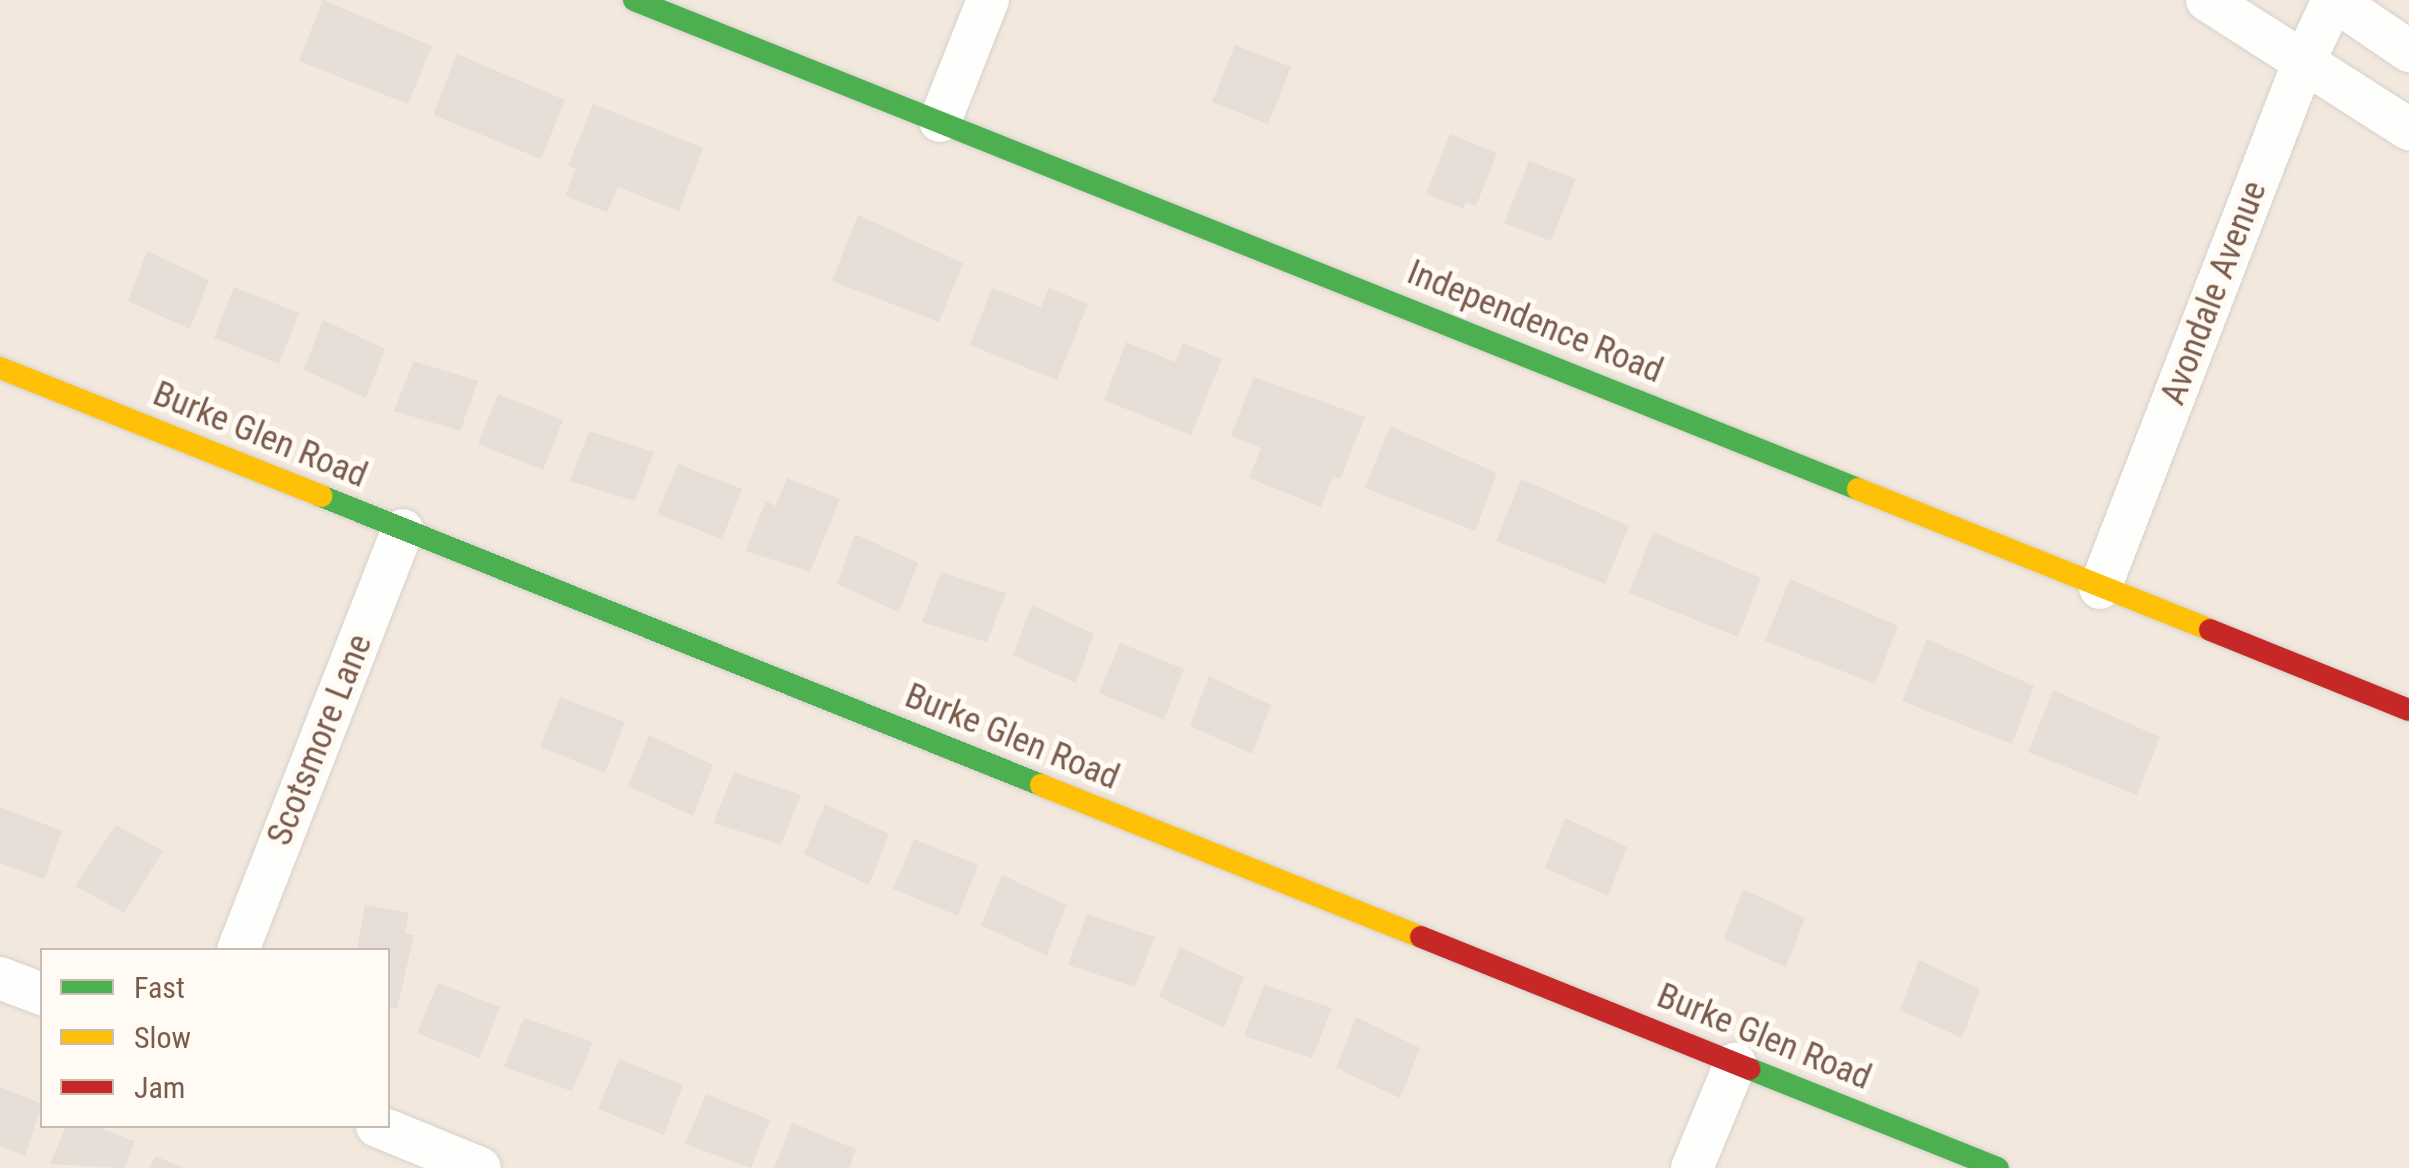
<!DOCTYPE html>
<html>
<head>
<meta charset="utf-8">
<style>
	body { margin:0 }
	#map { position:relative; width:2409px; height:1168px; overflow:hidden; background:#f9f5f0; font-family:"Roboto Condensed",sans-serif }
	div>[style] { position:absolute }
	[style*='--x'] { left:calc(var(--x)*1px); top:calc(var(--y)*1px); width:calc(var(--w)*1px); rotate:calc(var(--a)*1deg) }
	.residential>* { inset:0; background:#f2e8de }
	.building>* { inset:0; background:#e6ded7 }
	.roads { filter:drop-shadow(0 0 2px #d7d1cb) drop-shadow(0 0 2px #d7d1cb) }
	.street>* { height:42px; margin:-21px; padding:0 21px; transform-origin:21px; border-radius:21px; background:#fefefd }
	.fast>* { height:22px; margin:-11px; padding:0 11px; transform-origin:11px; border-radius:11px; background:#4caf50 }
	.slow>* { height:22px; margin:-11px; padding:0 11px; transform-origin:11px; border-radius:11px; background:#ffc107 }
	.jam>* { height:22px; margin:-11px; padding:0 11px; transform-origin:11px; border-radius:11px; background:#c62828 }
	span { translate:-50% -50%; white-space:nowrap; text-align:center; line-height:1.15; -webkit-text-stroke:10px #fffaf3; paint-order:stroke }
	.street-label { font-size:35px; color:#7a5c4d }
	.legend { position:absolute; left:40px; top:948px; width:350px; height:180px; box-sizing:border-box; background:#fffaf3; border:2px solid #cabbb1; margin:0; padding:12px 18px; list-style:none; font-size:30px; color:#7a5c4d }
	.legend li { display:flex; align-items:center; gap:20px; height:50px }
	.legend b { width:50px; border:2px solid #cabbb1 }
</style>
</head>
<body>
<div id="map">
	<div class="residential">
		<i style="clip-path:polygon(evenodd,0 0,2409px 0,2409px 1168px,0 1168px,0 0,42px 950px,388px 950px,388px 1126px,42px 1126px,42px 950px)"></i>
	</div>
	<div class="building">
		<i style="clip-path:polygon(323px 0,432px 46px,408px 104px,299px 61px)"></i>
		<i style="clip-path:polygon(1235px 45px,1291px 67px,1268px 124px,1212px 102px)"></i>
		<i style="clip-path:polygon(457px 54px,565px 100px,541px 159px,433px 115px)"></i>
		<i style="clip-path:polygon(593px 104px,703px 148px,679px 211px,618px 187px,607px 212px,565px 196px,576px 169px,568px 166px)"></i>
		<i style="clip-path:polygon(1450px 134px,1497px 153px,1476px 206px,1466px 202px,1464px 209px,1426px 194px)"></i>
		<i style="clip-path:polygon(1529px 161px,1576px 179px,1551px 241px,1504px 223px)"></i>
		<i style="clip-path:polygon(858px 215px,963px 263px,939px 322px,832px 281px)"></i>
		<i style="clip-path:polygon(147px 251px,209px 280px,190px 329px,128px 301px)"></i>
		<i style="clip-path:polygon(234px 287px,299px 313px,279px 364px,214px 338px)"></i>
		<i style="clip-path:polygon(992px 288px,1041px 307px,1049px 288px,1088px 304px,1057px 380px,970px 345px)"></i>
		<i style="clip-path:polygon(323px 320px,385px 349px,366px 398px,304px 370px)"></i>
		<i style="clip-path:polygon(1126px 342px,1175px 362px,1183px 343px,1222px 359px,1191px 435px,1104px 400px)"></i>
		<i style="clip-path:polygon(413px 361px,478px 381px,460px 431px,394px 411px)"></i>
		<i style="clip-path:polygon(1254px 377px,1365px 417px,1340px 479px,1333px 476px,1321px 507px,1249px 478px,1261px 448px,1231px 436px)"></i>
		<i style="clip-path:polygon(498px 394px,563px 420px,543px 470px,478px 444px)"></i>
		<i style="clip-path:polygon(1390px 426px,1497px 473px,1475px 531px,1365px 488px)"></i>
		<i style="clip-path:polygon(589px 431px,654px 452px,635px 501px,570px 481px)"></i>
		<i style="clip-path:polygon(678px 464px,742px 489px,722px 539px,657px 514px)"></i>
		<i style="clip-path:polygon(787px 478px,840px 499px,810px 572px,745px 551px,766px 501px,776px 506px)"></i>
		<i style="clip-path:polygon(1521px 479px,1629px 526px,1605px 584px,1496px 541px)"></i>
		<i style="clip-path:polygon(1653px 532px,1761px 578px,1738px 637px,1629px 593px)"></i>
		<i style="clip-path:polygon(855px 534px,918px 563px,899px 612px,837px 584px)"></i>
		<i style="clip-path:polygon(941px 572px,1006px 593px,987px 642px,922px 622px)"></i>
		<i style="clip-path:polygon(1790px 579px,1898px 626px,1875px 684px,1765px 641px)"></i>
		<i style="clip-path:polygon(1032px 605px,1094px 634px,1076px 683px,1013px 655px)"></i>
		<i style="clip-path:polygon(1927px 639px,2034px 686px,2012px 744px,1902px 701px)"></i>
		<i style="clip-path:polygon(1120px 643px,1184px 669px,1164px 720px,1099px 693px)"></i>
		<i style="clip-path:polygon(1209px 676px,1271px 705px,1252px 754px,1190px 726px)"></i>
		<i style="clip-path:polygon(2053px 690px,2160px 737px,2137px 795px,2028px 752px)"></i>
		<i style="clip-path:polygon(560px 697px,625px 722px,605px 773px,540px 747px)"></i>
		<i style="clip-path:polygon(649px 735px,713px 765px,693px 816px,628px 786px)"></i>
		<i style="clip-path:polygon(734px 772px,801px 795px,781px 845px,713px 823px)"></i>
		<i style="clip-path:polygon(825px 804px,889px 834px,869px 885px,804px 854px)"></i>
		<i style="clip-path:polygon(0 807px,62px 831px,44px 879px,0 863px)"></i>
		<i style="clip-path:polygon(1565px 818px,1627px 847px,1608px 896px,1545px 868px)"></i>
		<i style="clip-path:polygon(116px 825px,163px 851px,124px 913px,75px 886px)"></i>
		<i style="clip-path:polygon(914px 839px,978px 865px,958px 916px,893px 889px)"></i>
		<i style="clip-path:polygon(1002px 875px,1066px 905px,1047px 956px,981px 925px)"></i>
		<i style="clip-path:polygon(1743px 889px,1805px 918px,1786px 967px,1724px 939px)"></i>
		<i style="clip-path:polygon(365px 905px,409px 913px,405px 933px,414px 935px,397px 1009px,388px 1007px,388px 950px,357px 950px)"></i>
		<i style="clip-path:polygon(1087px 914px,1155px 937px,1135px 987px,1068px 965px)"></i>
		<i style="clip-path:polygon(1180px 947px,1244px 977px,1224px 1028px,1159px 997px)"></i>
		<i style="clip-path:polygon(1919px 960px,1980px 989px,1962px 1038px,1900px 1010px)"></i>
		<i style="clip-path:polygon(438px 983px,500px 1007px,480px 1058px,417px 1033px)"></i>
		<i style="clip-path:polygon(1264px 985px,1332px 1008px,1312px 1058px,1244px 1036px)"></i>
		<i style="clip-path:polygon(1356px 1017px,1420px 1048px,1400px 1098px,1336px 1068px)"></i>
		<i style="clip-path:polygon(524px 1018px,593px 1042px,572px 1091px,504px 1067px)"></i>
		<i style="clip-path:polygon(619px 1059px,683px 1085px,664px 1135px,598px 1109px)"></i>
		<i style="clip-path:polygon(0 1087px,42px 1104px,25px 1156px,0 1146px)"></i>
		<i style="clip-path:polygon(706px 1094px,770px 1120px,751px 1168px,685px 1144px)"></i>
		<i style="clip-path:polygon(792px 1123px,856px 1149px,849px 1168px,774px 1168px)"></i>
		<i style="clip-path:polygon(66px 1126px,95px 1126px,135px 1141px,124px 1168px,50px 1164px)"></i>
		<i style="clip-path:polygon(155px 1156px,184px 1168px,150px 1168px)"></i>
	</div>
	<div class="roads">
		<div class="street">
			<i style="--x:2207;--y:0;--w:240;--a:32.6"></i>
			<i style="--x:2334;--y:0;--w:91;--a:34.2"></i>
			<i style="--x:940;--y:121;--w:130;--a:-68.4"></i>
			<i style="--x:2100;--y:588;--w:560;--a:-68.84"></i>
			<i style="--x:2302;--y:66;--w:73;--a:-64.8"></i>
			<i style="--x:238;--y:950;--w:451;--a:-68.6"></i>
			<i style="--x:0;--y:978;--w:45;--a:20.9"></i>
			<i style="--x:377;--y:1126;--w:111;--a:22.2"></i>
			<i style="--x:1692;--y:1168;--w:113;--a:-67.5"></i>
		</div>
		<div class="fast">
			<i style="--x:634;--y:0;--w:1318;--a:21.78"></i>
			<i style="--x:321;--y:496;--w:776;--a:21.87"></i>
			<i style="--x:1750;--y:1069;--w:267;--a:21.8"></i>
		</div>
		<div class="slow">
			<i style="--x:0;--y:368;--w:346;--a:21.7"></i>
			<i style="--x:1858;--y:489;--w:379;--a:21.8"></i>
			<i style="--x:1041;--y:785;--w:409;--a:21.8"></i>
		</div>
		<div class="jam">
			<i style="--x:2210;--y:630;--w:214;--a:21.9"></i>
			<i style="--x:1421;--y:937;--w:354;--a:21.9"></i>
		</div>
	</div>
	<div class="street-label">
		<span style="left:2214px;top:293px;rotate:-69deg">Avondale Avenue</span>
		<span style="left:1535px;top:322px;rotate:22deg">Independence Road</span>
		<span style="left:260px;top:435px;rotate:22deg">Burke Glen Road</span>
		<span style="left:1012px;top:737px;rotate:22deg">Burke Glen Road</span>
		<span style="left:320px;top:740px;rotate:-68deg">Scotsmore Lane</span>
		<span style="left:1764px;top:1037px;rotate:22deg">Burke Glen Road</span>
	</div>
	<ul class="legend">
	<li><b style="height:12px;background:#4caf50"></b>Fast</li>
	<li><b style="height:12px;background:#ffc107"></b>Slow</li>
	<li><b style="height:12px;background:#c62828"></b>Jam</li>
	</ul>
</div>
</body>
</html>
